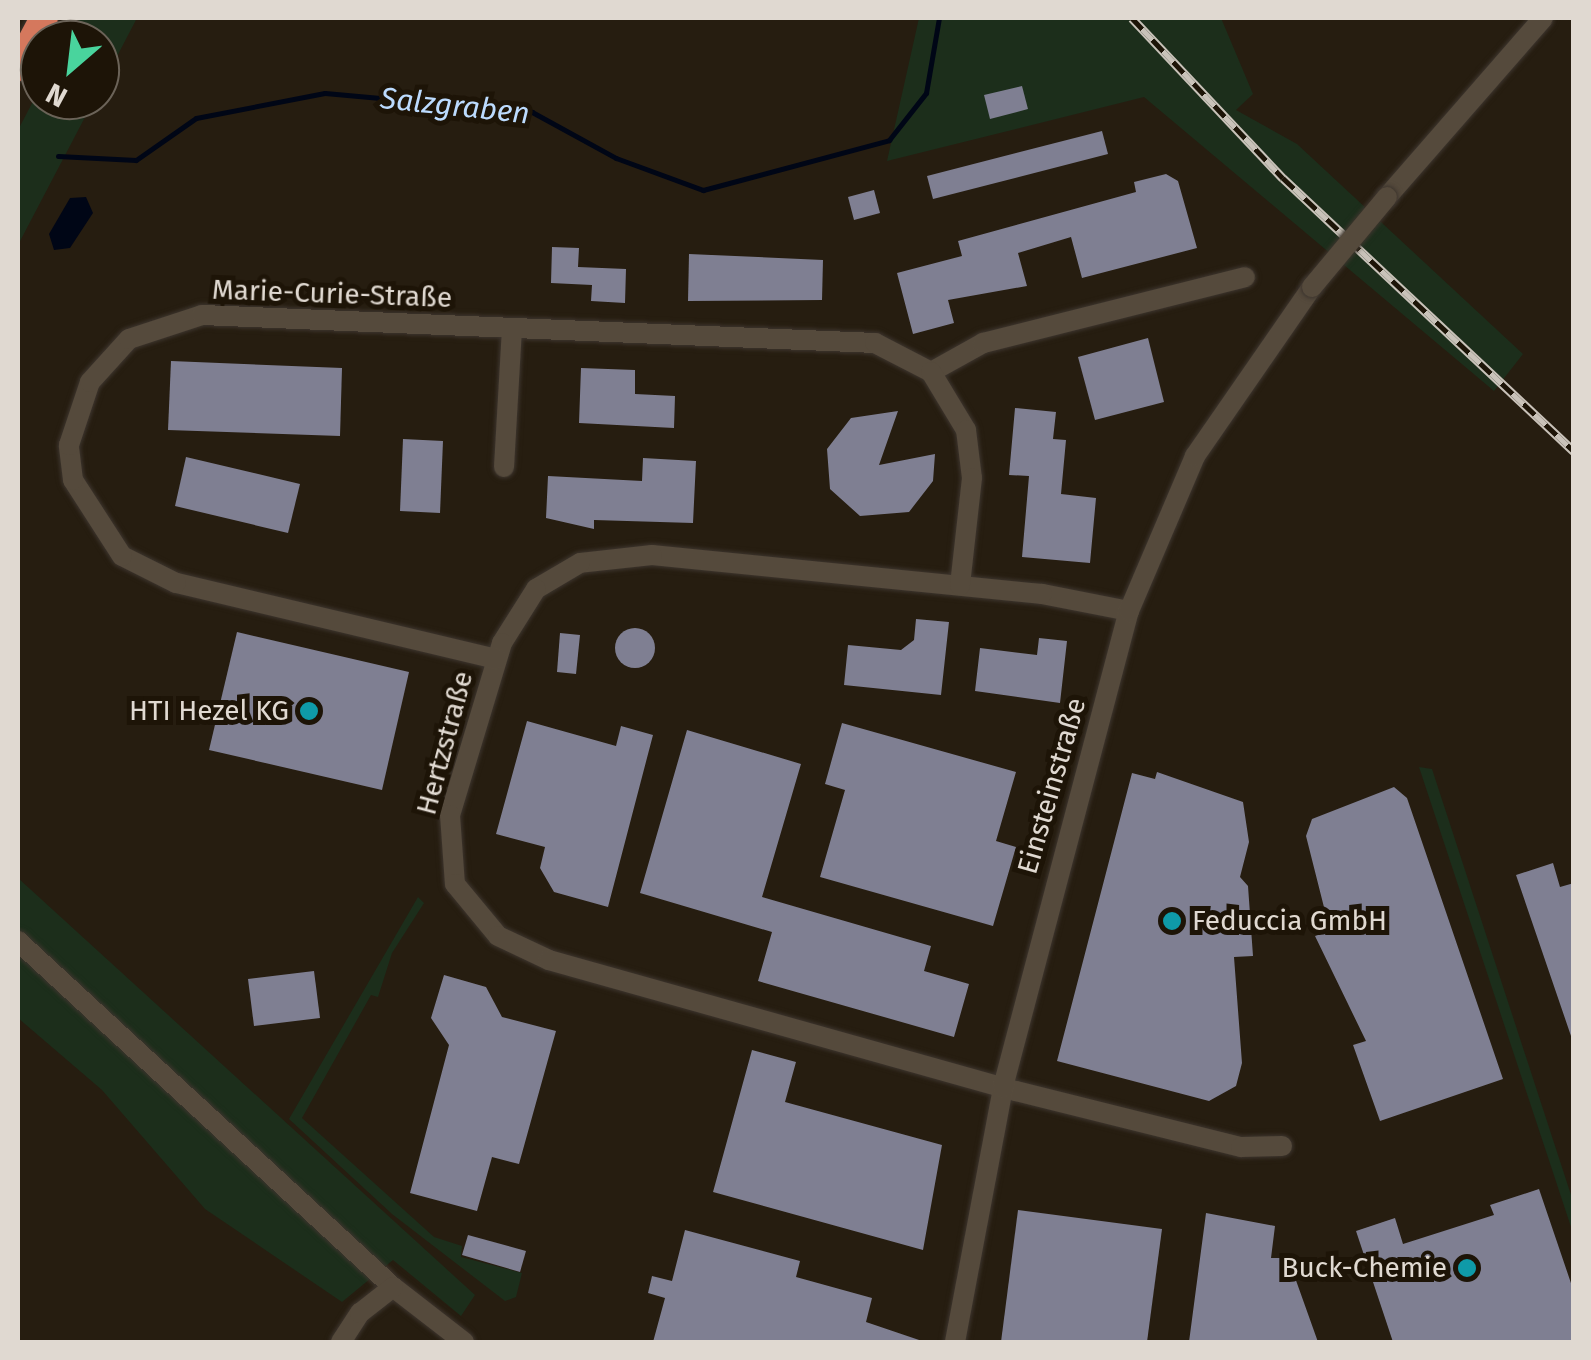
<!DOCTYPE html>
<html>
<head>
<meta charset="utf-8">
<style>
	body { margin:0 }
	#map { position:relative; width:1591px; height:1360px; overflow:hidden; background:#261d10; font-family:"Fira Sans",sans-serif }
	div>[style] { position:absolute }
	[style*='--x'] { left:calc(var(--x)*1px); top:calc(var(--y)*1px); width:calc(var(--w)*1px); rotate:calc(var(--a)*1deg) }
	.green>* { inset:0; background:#1c2e1b }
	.water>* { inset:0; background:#000616 }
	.stream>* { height:5px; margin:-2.5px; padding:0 2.5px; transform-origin:2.5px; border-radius:2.5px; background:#000616 }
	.building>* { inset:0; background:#7f7f92 }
	.round { border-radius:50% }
	.roads { filter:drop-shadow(0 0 2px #3d352e) drop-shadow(0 0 2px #3d352e) }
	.minor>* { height:20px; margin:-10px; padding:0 10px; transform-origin:10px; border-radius:10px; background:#554a3c }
	.highway>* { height:28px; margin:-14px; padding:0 14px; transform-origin:14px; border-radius:14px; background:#d5785d }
	.rail>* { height:9px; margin-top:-4.5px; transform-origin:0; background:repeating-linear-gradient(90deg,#1d1407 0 15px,#c9c2b9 0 30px); box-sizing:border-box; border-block:2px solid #c9c2b9 }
	.bridges { filter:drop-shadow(0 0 2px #3d352e) drop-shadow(0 0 2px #3d352e) }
	.minor-bridge>* { height:20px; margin:-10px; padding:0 10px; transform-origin:10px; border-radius:10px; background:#554a3c }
	.dots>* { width:28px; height:28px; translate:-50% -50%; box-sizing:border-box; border:5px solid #1d1407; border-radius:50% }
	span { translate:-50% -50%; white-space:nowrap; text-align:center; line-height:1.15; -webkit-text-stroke:10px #1d1407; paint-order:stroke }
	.street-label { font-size:28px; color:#e0d9d1 }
	.poi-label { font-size:28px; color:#e0d9d1 }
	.right { translate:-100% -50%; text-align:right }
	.left { translate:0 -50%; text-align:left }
	.water-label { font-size:30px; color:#bcdbfe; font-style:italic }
	.frame { position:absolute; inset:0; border:20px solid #e0d9d1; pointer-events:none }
	.north { position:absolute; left:20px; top:20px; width:100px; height:100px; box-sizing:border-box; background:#1d1407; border:2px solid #6b6358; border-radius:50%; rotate:208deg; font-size:28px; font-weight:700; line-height:40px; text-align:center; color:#e0d9d1 }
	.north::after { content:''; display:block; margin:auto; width:35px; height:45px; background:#49d49d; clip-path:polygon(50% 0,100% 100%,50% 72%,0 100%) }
</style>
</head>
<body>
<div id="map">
	<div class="green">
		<i style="clip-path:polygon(80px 18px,137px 18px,100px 89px,100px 40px,68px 40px)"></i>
		<i style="clip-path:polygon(919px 18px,1221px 18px,1253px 94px,1236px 110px,1297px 144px,1523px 354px,1494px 391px,1144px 97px,887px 161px)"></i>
		<i style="clip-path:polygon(40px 88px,40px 100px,94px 100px,18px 245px,18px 130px)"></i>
		<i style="clip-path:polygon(1419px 767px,1432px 769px,1573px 1201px,1573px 1233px)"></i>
		<i style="clip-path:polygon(18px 878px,475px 1295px,461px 1316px,393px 1260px,342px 1302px,205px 1209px,102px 1090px,18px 1018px)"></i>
		<i style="clip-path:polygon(418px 897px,424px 903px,392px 953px,378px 997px,371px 995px,302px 1118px,434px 1237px,462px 1246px,461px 1257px,522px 1273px,516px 1297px,505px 1301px,392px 1214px,289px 1119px)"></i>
	</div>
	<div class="water">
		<i style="clip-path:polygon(86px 197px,93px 213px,70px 248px,54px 250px,49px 234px,70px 198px)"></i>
	</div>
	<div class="stream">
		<i style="--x:58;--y:156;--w:78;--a:2.9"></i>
		<i style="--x:136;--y:160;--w:73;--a:-35"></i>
		<i style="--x:196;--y:118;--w:131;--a:-11"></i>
		<i style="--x:325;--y:93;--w:208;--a:5.2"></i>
		<i style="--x:532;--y:112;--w:96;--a:28.7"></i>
		<i style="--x:616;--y:158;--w:93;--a:20.2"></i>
		<i style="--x:703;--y:190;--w:193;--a:-15"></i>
		<i style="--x:889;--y:140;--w:60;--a:-51.8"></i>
		<i style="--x:926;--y:93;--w:76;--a:-80.2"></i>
	</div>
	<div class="building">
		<i style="clip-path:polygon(1022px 86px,1028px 109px,990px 119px,984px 95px)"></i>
		<i style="clip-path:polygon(1102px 131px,1108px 154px,933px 199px,927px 176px)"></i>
		<i style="clip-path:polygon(1166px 174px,1178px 181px,1197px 248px,1082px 278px,1071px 237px,1018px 253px,1027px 286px,948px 300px,954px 323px,913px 334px,897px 273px,962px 256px,958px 241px,1136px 192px,1134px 182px)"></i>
		<i style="clip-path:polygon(874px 190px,880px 213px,854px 220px,848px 197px)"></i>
		<i style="clip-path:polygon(552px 247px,579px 248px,578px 267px,626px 269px,625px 303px,591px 301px,592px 285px,551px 283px)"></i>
		<i style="clip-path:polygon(689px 254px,823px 260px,822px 300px,688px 301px)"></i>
		<i style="clip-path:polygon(1148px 338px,1164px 402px,1095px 420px,1078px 357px)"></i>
		<i style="clip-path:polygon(171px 361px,342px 368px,340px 436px,168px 430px)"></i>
		<i style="clip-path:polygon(581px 368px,635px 370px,635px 394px,675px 396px,674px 428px,579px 423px)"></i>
		<i style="clip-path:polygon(1015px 408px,1056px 412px,1053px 439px,1066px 440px,1061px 494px,1096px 498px,1090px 563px,1022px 557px,1029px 476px,1009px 475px)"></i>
		<i style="clip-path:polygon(898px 411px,879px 465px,935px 454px,933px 481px,909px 512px,860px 516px,830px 489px,827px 449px,851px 418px)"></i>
		<i style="clip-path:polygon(403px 439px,443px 441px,440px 513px,400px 511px)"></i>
		<i style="clip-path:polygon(186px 457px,300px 484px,288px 533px,175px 506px)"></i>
		<i style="clip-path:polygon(643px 458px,696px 461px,693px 523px,594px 520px,594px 529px,546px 518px,548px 476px,642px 481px)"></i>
		<i style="clip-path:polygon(916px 619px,949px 622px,941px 695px,844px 685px,848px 645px,901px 650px,914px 640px)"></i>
		<i class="round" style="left:615px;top:628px;width:40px;height:40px"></i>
		<i style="clip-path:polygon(237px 632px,409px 672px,382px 790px,209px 750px)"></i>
		<i style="clip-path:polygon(560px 633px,580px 635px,576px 674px,557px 672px)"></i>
		<i style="clip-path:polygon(1039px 638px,1067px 641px,1060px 703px,975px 691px,980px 648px,1037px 655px)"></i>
		<i style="clip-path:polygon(527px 721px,616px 746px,621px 726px,653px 735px,608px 907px,554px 892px,540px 868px,545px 847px,496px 834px)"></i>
		<i style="clip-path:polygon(842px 723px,1016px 772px,996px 841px,1016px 847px,993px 926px,820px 877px,845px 790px,825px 784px)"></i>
		<i style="clip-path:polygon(687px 730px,801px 764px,762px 897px,931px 946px,924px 971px,969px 984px,954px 1037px,758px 981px,772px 932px,640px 893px)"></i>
		<i style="clip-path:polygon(1157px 772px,1243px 802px,1249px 842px,1240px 877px,1248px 886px,1253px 956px,1234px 957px,1242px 1063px,1236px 1086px,1209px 1101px,1057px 1061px,1132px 773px,1155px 779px)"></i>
		<i style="clip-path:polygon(1394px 787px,1407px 798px,1503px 1079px,1380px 1121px,1353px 1045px,1366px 1041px,1315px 936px,1330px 931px,1306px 836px,1312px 819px)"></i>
		<i style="clip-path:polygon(1553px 863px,1560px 887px,1574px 883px,1571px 1036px,1516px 875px)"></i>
		<i style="clip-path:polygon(314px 971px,320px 1018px,254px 1026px,248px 979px)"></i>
		<i style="clip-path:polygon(444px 975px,486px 987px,502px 1017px,556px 1031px,519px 1164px,492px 1157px,477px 1211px,410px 1193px,449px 1045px,431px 1018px)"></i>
		<i style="clip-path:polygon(752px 1050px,796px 1062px,785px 1102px,942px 1145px,923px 1250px,713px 1192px)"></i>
		<i style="clip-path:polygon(1539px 1189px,1574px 1292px,1574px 1342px,1393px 1342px,1356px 1231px,1395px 1218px,1403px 1244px,1494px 1215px,1490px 1205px)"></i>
		<i style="clip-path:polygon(1018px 1210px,1162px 1229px,1147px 1342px,1001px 1342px)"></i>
		<i style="clip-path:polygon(1206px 1213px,1275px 1226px,1271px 1258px,1288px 1258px,1318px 1342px,1189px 1342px)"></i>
		<i style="clip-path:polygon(685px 1230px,800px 1261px,796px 1277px,872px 1298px,866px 1322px,925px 1342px,653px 1342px,665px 1298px,648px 1293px,652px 1276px,672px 1281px)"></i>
		<i style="clip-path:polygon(468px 1235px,526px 1251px,520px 1272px,462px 1255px)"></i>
	</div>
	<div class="roads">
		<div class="minor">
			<i style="--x:1387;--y:197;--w:237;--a:-48.9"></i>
			<i style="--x:931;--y:372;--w:60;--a:-29.1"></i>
			<i style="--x:983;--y:343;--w:270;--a:-14.1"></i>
			<i style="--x:504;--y:467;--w:139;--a:-86.7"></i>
			<i style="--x:1129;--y:611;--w:89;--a:-168.9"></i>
			<i style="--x:1042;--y:594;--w:392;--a:-174.3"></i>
			<i style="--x:652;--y:555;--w:72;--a:173.7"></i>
			<i style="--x:580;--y:563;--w:51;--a:149.4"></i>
			<i style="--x:536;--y:589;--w:64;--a:122.2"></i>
			<i style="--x:502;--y:643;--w:180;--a:106.8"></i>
			<i style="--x:450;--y:815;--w:69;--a:85.9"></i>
			<i style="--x:455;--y:884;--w:67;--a:50.4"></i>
			<i style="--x:498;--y:936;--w:56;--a:25.2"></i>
			<i style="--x:549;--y:960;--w:485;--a:15.7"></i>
			<i style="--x:1016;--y:1091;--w:232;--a:14"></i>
			<i style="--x:1241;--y:1147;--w:41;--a:-1.4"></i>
			<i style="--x:496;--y:659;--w:329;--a:-166.6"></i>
			<i style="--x:176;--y:583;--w:60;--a:-153.4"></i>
			<i style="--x:122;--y:556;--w:90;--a:-122.8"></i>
			<i style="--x:73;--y:480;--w:35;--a:-97"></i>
			<i style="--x:69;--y:445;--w:66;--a:-71.6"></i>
			<i style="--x:90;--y:382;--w:58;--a:-47.8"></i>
			<i style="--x:129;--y:339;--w:77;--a:-18.2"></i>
			<i style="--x:202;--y:315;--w:674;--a:2.38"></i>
			<i style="--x:875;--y:343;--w:63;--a:27.4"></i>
			<i style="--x:931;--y:372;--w:68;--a:58.9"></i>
			<i style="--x:966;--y:430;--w:48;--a:82.9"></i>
			<i style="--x:972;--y:478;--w:108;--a:96.4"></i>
			<i style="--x:18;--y:941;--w:510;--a:42.7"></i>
			<i style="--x:393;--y:1287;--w:90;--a:37.8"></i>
			<i style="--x:341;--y:1342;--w:35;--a:-57"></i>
			<i style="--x:360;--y:1313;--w:42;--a:-38.2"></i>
			<i style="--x:955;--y:1342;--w:259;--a:-79.3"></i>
			<i style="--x:1003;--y:1087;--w:492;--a:-75.2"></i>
			<i style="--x:1129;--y:611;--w:168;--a:-66.9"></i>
			<i style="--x:1195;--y:456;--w:206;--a:-55.3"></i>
		</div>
		<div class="highway">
			<i style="--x:18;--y:67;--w:55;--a:-62"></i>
		</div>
	</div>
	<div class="rail">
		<i style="--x:1132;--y:18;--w:220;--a:46.7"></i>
		<i style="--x:1283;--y:178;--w:399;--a:43.2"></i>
	</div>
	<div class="bridges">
		<div class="minor-bridge">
			<i style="--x:1312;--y:287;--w:117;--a:-50.2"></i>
		</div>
	</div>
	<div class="dots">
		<i style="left:309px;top:711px;background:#0f9aa8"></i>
		<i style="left:1172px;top:921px;background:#0f9aa8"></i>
		<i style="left:1467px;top:1268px;background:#0f9aa8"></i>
	</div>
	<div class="street-label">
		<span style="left:332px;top:294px;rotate:2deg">Marie-Curie-Straße</span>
		<span style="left:445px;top:743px;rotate:-75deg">Hertzstraße</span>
		<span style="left:1052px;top:786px;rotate:-74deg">Einsteinstraße</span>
	</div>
	<div class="poi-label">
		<span class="right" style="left:289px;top:711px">HTI Hezel KG</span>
		<span class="left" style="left:1192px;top:921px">Feduccia GmbH</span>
		<span class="right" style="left:1447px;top:1268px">Buck-Chemie</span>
	</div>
	<div class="water-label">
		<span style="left:455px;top:106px;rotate:6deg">Salzgraben</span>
	</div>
	<div class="frame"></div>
	<div class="north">N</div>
</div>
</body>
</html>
